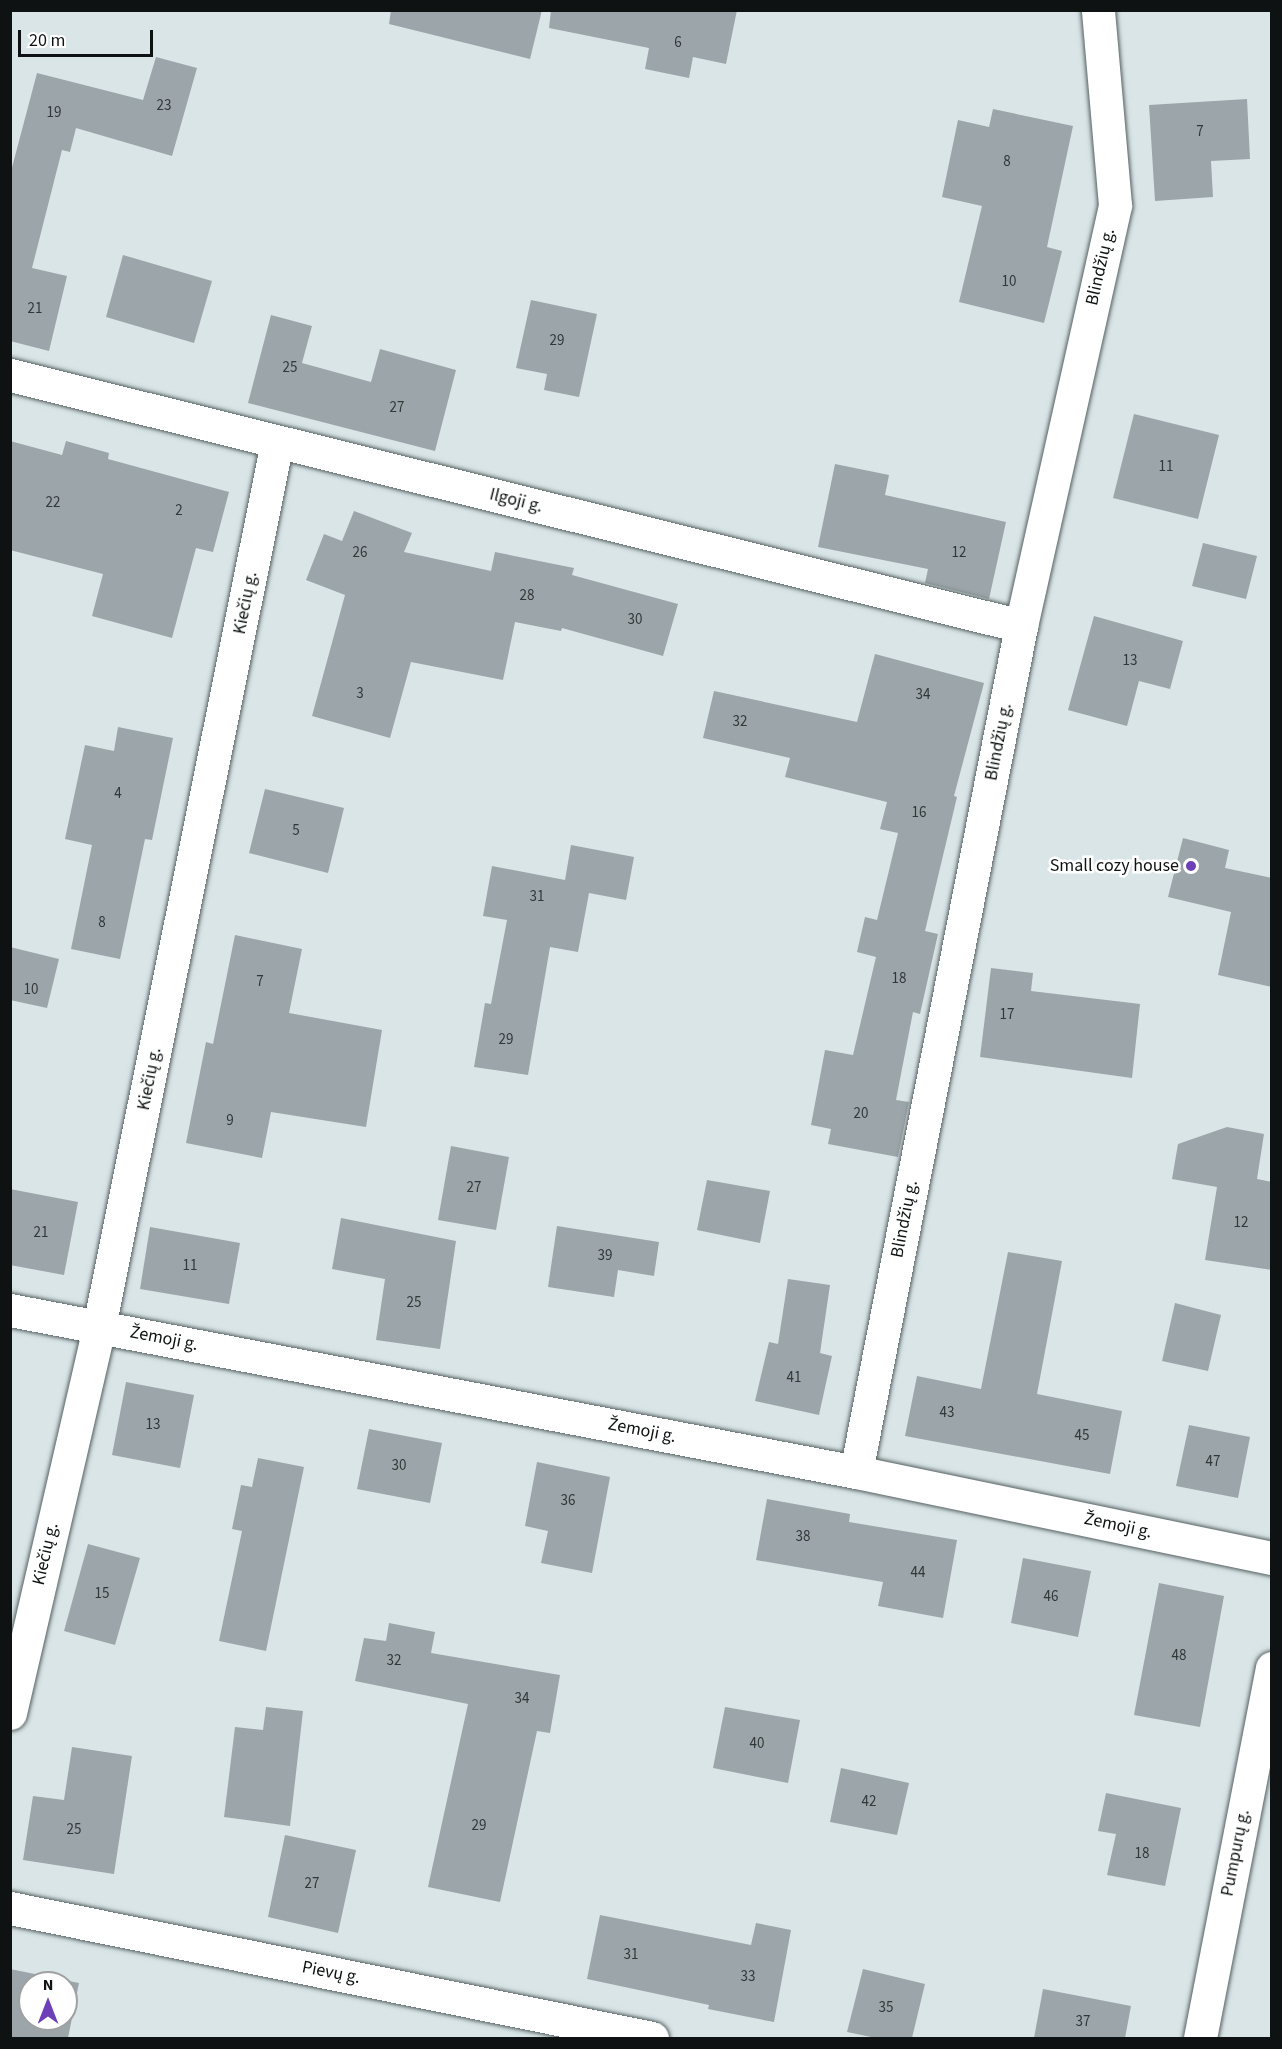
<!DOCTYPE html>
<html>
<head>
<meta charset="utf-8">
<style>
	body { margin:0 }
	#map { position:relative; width:1282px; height:2049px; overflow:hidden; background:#d9e5e6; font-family:"Source Sans 3",sans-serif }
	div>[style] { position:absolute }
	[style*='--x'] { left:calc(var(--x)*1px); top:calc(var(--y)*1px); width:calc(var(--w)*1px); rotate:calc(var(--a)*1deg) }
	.building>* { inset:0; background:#9ca6aa }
	.roads { filter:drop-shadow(0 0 2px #566062) drop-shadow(0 0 2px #566062) }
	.street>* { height:33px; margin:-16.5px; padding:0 16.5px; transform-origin:16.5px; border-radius:16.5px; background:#fff }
	.dots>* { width:16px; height:16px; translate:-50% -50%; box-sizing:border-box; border:3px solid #fff; border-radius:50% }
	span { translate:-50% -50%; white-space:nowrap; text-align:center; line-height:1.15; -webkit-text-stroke:5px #fff; paint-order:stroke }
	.number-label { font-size:15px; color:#323738 }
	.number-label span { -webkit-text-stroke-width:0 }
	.street-label { font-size:18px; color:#0e1212 }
	.poi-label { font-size:18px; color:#0e1212 }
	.right { translate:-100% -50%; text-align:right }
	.frame { position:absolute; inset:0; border:12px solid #0e1212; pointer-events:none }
	.north { position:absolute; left:18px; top:1971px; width:60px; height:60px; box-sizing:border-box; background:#fff; border:2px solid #9fa0a0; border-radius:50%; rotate:0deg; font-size:16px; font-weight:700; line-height:24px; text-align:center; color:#0e1212 }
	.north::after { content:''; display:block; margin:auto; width:21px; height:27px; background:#6e40b8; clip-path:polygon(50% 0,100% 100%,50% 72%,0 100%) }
	.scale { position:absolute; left:18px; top:30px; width:135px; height:27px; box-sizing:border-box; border:3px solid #0e1212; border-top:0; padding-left:8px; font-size:18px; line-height:21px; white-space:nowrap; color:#0e1212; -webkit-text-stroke:4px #fff; paint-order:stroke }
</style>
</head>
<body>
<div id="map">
	<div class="building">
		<i style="clip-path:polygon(391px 10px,542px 10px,530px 59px,389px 24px)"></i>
		<i style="clip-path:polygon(551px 10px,737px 10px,726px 64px,693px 57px,689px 78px,645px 69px,649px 48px,549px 28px)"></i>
		<i style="clip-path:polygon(156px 57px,197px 68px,172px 156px,76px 128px,70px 152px,62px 150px,32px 268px,67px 276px,49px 351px,10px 341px,10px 175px,37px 73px,143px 100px)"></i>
		<i style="clip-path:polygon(1247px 99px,1250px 159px,1211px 161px,1213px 197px,1155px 201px,1149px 105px)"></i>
		<i style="clip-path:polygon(993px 109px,1073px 126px,1047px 247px,1062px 251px,1044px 323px,959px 302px,982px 206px,942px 197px,958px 120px,989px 127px)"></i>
		<i style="clip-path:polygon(123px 255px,212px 281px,194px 343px,106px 317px)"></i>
		<i style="clip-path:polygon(531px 300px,597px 314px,579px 397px,544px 390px,547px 374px,516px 368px)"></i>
		<i style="clip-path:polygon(271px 315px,312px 326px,302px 363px,371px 382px,380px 349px,456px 370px,435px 451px,248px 403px)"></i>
		<i style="clip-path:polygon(1134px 414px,1219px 435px,1198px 519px,1113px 498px)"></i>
		<i style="clip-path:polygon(10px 441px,62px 455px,66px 441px,109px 453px,108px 459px,229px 492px,213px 552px,196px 548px,172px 638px,92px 616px,103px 574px,10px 550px)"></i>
		<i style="clip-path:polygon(835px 464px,889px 475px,885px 495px,1006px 522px,989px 599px,925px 583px,928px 569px,818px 547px)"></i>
		<i style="clip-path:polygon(354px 511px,412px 533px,404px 552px,491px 571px,495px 552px,574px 568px,572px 575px,678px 604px,663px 656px,562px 628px,561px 631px,515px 622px,503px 680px,411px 662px,390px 738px,312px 716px,345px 595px,306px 580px,324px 534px,342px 541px)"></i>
		<i style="clip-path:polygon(1203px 543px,1257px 556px,1246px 599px,1192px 586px)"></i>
		<i style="clip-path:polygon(1094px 616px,1183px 641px,1170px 689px,1139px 681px,1127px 726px,1068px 710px)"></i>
		<i style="clip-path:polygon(875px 654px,984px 683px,954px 796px,957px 797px,925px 931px,938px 934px,920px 1014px,913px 1012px,896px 1100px,909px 1102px,898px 1157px,828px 1144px,831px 1129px,811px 1125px,825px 1050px,853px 1055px,876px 957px,857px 952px,865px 917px,877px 920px,898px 833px,880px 829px,887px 802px,785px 777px,790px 758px,703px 738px,714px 691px,857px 722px)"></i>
		<i style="clip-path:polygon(118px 727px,173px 738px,152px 840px,145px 839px,120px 959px,71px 949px,92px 845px,65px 839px,85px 745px,114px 751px)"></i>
		<i style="clip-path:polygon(265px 789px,344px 808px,328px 873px,249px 853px)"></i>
		<i style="clip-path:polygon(1183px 838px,1229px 850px,1225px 868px,1272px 878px,1272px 987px,1218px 975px,1231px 912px,1168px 897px)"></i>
		<i style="clip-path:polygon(571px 845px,634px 857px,626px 900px,589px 893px,578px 952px,550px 947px,528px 1075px,474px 1067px,485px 1003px,491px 1004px,507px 920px,483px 916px,492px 866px,565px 880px)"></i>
		<i style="clip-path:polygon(235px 935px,302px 949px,289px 1013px,382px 1030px,366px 1127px,271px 1112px,262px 1158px,186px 1143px,206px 1042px,213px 1044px)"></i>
		<i style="clip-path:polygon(10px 947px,59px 959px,47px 1008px,10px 1000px)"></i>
		<i style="clip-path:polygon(991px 968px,1033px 973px,1031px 991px,1140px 1004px,1132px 1078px,980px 1057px)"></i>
		<i style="clip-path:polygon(1227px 1127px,1264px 1134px,1257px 1179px,1272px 1182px,1272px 1270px,1205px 1260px,1217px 1187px,1172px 1179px,1178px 1144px)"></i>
		<i style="clip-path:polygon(451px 1146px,509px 1157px,496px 1230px,438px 1220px)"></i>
		<i style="clip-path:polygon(707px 1180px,770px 1191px,760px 1243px,697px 1230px)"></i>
		<i style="clip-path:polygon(10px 1189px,78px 1202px,64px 1275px,10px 1265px)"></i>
		<i style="clip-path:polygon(341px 1218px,456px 1241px,440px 1349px,376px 1340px,385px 1279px,332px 1269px)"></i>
		<i style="clip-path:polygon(557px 1226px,659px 1242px,654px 1276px,618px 1270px,614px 1297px,548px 1287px)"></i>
		<i style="clip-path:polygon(150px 1227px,240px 1243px,229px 1304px,140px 1289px)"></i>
		<i style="clip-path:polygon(1008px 1252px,1062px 1261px,1037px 1394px,1122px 1411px,1110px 1474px,905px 1436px,917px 1376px,981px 1389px)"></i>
		<i style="clip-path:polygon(788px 1279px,830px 1285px,820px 1353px,832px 1356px,819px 1415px,755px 1401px,769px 1342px,778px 1344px)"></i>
		<i style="clip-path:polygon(1175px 1303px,1221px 1315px,1208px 1371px,1162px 1361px)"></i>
		<i style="clip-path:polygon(126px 1382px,194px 1395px,180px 1468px,112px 1455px)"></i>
		<i style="clip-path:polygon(1189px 1425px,1250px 1437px,1238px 1498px,1176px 1486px)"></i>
		<i style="clip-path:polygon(369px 1429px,442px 1443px,430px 1503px,357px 1489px)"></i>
		<i style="clip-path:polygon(258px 1458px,304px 1467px,266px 1651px,219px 1641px,242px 1531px,232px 1529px,241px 1485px,252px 1487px)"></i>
		<i style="clip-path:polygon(537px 1462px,610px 1477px,592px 1573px,541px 1563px,548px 1531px,525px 1526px)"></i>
		<i style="clip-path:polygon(767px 1499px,850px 1514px,849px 1522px,957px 1540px,943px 1618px,878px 1606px,883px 1582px,756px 1560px)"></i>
		<i style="clip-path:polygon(88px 1544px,140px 1558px,115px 1645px,64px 1631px)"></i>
		<i style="clip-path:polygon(1023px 1558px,1091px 1571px,1078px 1637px,1011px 1623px)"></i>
		<i style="clip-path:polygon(1159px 1583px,1224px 1596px,1200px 1727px,1134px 1715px)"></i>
		<i style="clip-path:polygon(389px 1623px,435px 1632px,431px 1653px,560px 1675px,550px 1733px,537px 1731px,500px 1902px,428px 1887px,468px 1704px,355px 1681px,364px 1638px,386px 1641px)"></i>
		<i style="clip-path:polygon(266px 1707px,303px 1711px,290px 1826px,224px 1817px,235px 1727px,263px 1730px)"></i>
		<i style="clip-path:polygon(725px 1707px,800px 1720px,788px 1783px,713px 1768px)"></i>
		<i style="clip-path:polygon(72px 1747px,132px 1756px,114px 1874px,23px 1860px,33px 1796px,64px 1800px)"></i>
		<i style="clip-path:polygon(841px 1768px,909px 1783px,897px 1835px,830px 1822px)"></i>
		<i style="clip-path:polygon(1106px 1793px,1181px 1808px,1165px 1886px,1107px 1875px,1116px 1834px,1098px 1831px)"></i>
		<i style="clip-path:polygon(285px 1835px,356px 1850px,338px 1933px,268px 1917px)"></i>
		<i style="clip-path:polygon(600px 1915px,751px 1945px,756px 1923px,791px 1930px,774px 2022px,708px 2009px,709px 2005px,587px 1979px)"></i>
		<i style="clip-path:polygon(evenodd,10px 1969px,79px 1983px,68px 2038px,10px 2038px,10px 1969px,30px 1983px,66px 1983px,66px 2019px,30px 2019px,30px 1983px)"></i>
		<i style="clip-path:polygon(863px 1969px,925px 1984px,912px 2038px,876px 2038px,847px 2032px)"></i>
		<i style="clip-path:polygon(1043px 1989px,1131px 2006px,1125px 2038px,1034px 2038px)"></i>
	</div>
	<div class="roads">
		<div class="street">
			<i style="--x:10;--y:375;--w:1042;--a:13.94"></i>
			<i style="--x:10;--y:1310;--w:861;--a:10.84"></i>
			<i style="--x:856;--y:1472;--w:425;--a:11.7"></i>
			<i style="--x:856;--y:1472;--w:862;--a:-78.96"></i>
			<i style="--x:1021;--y:626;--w:431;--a:-77.4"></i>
			<i style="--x:1115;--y:205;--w:196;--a:-95"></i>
			<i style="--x:10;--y:1713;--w:396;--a:-77"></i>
			<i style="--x:99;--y:1327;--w:903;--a:-78.63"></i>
			<i style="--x:10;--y:1908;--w:655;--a:11.45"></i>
			<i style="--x:1200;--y:2038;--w:377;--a:-79"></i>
		</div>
	</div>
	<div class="dots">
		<i style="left:1191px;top:866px;background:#6e40b8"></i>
	</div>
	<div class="number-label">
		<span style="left:678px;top:43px">6</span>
		<span style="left:164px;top:106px">23</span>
		<span style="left:54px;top:113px">19</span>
		<span style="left:1200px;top:132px">7</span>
		<span style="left:1007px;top:162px">8</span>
		<span style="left:1009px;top:282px">10</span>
		<span style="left:35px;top:309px">21</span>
		<span style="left:557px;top:341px">29</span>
		<span style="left:290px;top:368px">25</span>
		<span style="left:397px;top:408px">27</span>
		<span style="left:1166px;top:467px">11</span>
		<span style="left:53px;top:503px">22</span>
		<span style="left:179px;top:511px">2</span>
		<span style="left:360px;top:553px">26</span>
		<span style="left:959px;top:553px">12</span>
		<span style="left:527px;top:596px">28</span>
		<span style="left:635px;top:620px">30</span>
		<span style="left:1130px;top:661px">13</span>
		<span style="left:360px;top:694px">3</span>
		<span style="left:923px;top:695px">34</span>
		<span style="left:740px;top:722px">32</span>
		<span style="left:118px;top:794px">4</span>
		<span style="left:919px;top:813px">16</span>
		<span style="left:296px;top:831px">5</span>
		<span style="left:537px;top:897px">31</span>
		<span style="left:102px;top:923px">8</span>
		<span style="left:899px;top:979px">18</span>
		<span style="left:260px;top:982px">7</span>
		<span style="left:31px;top:990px">10</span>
		<span style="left:1007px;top:1015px">17</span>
		<span style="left:506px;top:1040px">29</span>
		<span style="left:861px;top:1114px">20</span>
		<span style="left:230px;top:1121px">9</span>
		<span style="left:474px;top:1188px">27</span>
		<span style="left:1241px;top:1223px">12</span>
		<span style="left:41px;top:1233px">21</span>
		<span style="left:605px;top:1256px">39</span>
		<span style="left:190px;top:1266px">11</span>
		<span style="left:414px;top:1303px">25</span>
		<span style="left:794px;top:1378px">41</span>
		<span style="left:947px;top:1413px">43</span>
		<span style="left:153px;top:1425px">13</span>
		<span style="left:1082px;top:1436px">45</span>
		<span style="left:1213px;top:1462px">47</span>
		<span style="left:399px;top:1466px">30</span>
		<span style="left:568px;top:1501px">36</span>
		<span style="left:803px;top:1537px">38</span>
		<span style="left:918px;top:1573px">44</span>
		<span style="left:102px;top:1594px">15</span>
		<span style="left:1051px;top:1597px">46</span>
		<span style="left:1179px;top:1656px">48</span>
		<span style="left:394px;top:1661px">32</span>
		<span style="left:522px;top:1699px">34</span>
		<span style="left:757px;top:1744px">40</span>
		<span style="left:869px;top:1802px">42</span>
		<span style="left:479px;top:1826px">29</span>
		<span style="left:74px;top:1830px">25</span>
		<span style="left:1142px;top:1854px">18</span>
		<span style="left:312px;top:1884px">27</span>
		<span style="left:631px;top:1955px">31</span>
		<span style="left:748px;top:1977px">33</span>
		<span style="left:886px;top:2008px">35</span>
		<span style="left:1083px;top:2022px">37</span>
	</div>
	<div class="street-label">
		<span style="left:1101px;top:267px;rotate:-77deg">Blindžių g.</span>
		<span style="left:516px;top:501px;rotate:14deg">Ilgoji g.</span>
		<span style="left:246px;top:603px;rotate:-79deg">Kiečių g.</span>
		<span style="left:999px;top:742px;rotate:-79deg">Blindžių g.</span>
		<span style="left:150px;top:1079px;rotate:-79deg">Kiečių g.</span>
		<span style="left:905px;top:1219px;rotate:-79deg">Blindžių g.</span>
		<span style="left:164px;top:1339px;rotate:11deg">Žemoji g.</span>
		<span style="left:642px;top:1431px;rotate:11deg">Žemoji g.</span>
		<span style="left:1118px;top:1526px;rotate:12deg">Žemoji g.</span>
		<span style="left:46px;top:1554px;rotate:-77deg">Kiečių g.</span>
		<span style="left:1236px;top:1853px;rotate:-79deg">Pumpurų g.</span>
		<span style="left:331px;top:1973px;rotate:11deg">Pievų g.</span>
	</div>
	<div class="poi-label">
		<span class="right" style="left:1179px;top:866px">Small cozy house</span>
	</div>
	<div class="frame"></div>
	<div class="north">N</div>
	<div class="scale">20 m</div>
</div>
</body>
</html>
